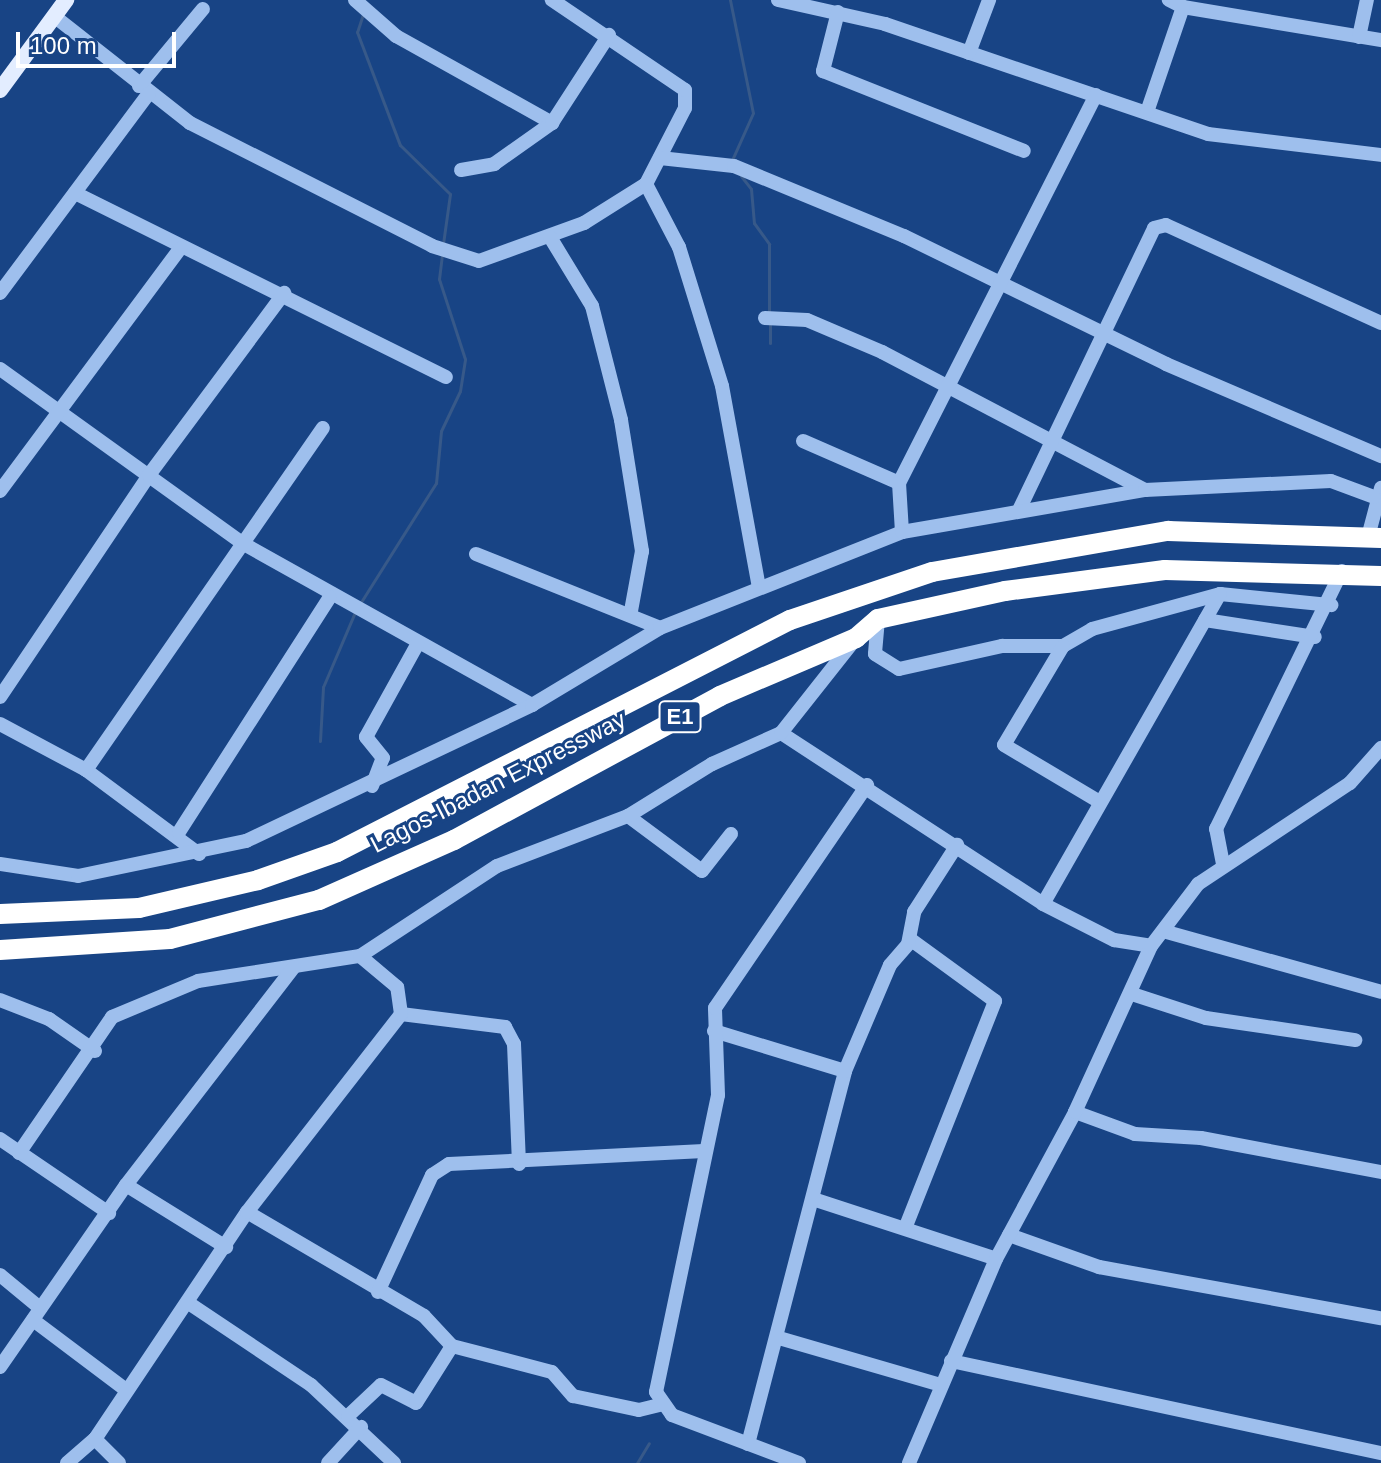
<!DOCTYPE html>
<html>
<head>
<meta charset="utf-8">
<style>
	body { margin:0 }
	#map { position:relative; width:1381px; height:1463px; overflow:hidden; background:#184485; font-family:Helvetica,sans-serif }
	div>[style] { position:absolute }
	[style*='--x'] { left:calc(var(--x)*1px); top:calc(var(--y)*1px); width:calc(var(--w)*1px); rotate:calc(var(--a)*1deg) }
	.stream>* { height:3px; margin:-1.5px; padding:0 1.5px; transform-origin:1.5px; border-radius:1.5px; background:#375989 }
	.minor>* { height:14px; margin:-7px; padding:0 7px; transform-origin:7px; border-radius:7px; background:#9ebfed }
	.major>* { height:16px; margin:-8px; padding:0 8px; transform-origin:8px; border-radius:8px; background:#e3edff }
	.highway>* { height:20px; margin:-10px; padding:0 10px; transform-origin:10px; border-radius:10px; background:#fff }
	span { translate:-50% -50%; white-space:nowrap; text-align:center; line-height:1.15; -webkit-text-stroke:6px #184485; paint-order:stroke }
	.shield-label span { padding:2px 6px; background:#184485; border:2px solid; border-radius:6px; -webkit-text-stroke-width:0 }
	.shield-label { font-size:22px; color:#fff; font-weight:700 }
	.street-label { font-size:24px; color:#fff }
	.scale { position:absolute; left:16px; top:32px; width:160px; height:36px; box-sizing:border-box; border:4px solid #fff; border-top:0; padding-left:10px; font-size:24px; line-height:28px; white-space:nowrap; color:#fff; -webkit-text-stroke:6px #184485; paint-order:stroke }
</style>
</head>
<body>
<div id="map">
	<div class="stream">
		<i style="--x:730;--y:0;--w:115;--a:78.5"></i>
		<i style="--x:753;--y:113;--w:51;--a:114.1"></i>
		<i style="--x:363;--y:14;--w:19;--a:108"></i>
		<i style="--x:357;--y:32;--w:121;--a:69.2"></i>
		<i style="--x:400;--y:145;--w:70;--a:44.4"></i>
		<i style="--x:450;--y:194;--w:50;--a:98"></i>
		<i style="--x:741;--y:176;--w:16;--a:52"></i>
		<i style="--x:751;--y:189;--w:34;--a:85"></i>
		<i style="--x:754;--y:223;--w:26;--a:54"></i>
		<i style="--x:769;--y:244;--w:71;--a:90"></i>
		<i style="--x:770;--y:323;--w:20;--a:90"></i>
		<i style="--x:361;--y:602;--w:141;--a:-57.8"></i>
		<i style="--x:436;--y:483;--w:52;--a:-84.5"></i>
		<i style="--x:441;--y:431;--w:44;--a:-64.6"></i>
		<i style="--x:460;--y:391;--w:32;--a:-81"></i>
		<i style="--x:465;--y:359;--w:84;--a:-108"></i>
		<i style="--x:439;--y:279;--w:23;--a:-83"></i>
		<i style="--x:320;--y:741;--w:54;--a:-86.8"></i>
		<i style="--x:323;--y:687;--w:82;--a:-66.9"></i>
		<i style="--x:637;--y:1463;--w:23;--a:-59"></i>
	</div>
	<div class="minor">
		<i style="--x:355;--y:0;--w:55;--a:41.3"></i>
		<i style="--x:396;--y:36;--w:179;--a:29.1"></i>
		<i style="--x:778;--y:0;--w:110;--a:12.6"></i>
		<i style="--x:885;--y:24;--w:341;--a:18.8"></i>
		<i style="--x:1208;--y:134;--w:174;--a:6.9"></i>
		<i style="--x:1183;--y:7;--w:201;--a:9.5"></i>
		<i style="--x:838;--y:12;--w:61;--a:104.3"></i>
		<i style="--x:823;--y:71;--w:216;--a:21.7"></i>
		<i style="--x:54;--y:16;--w:173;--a:38.2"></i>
		<i style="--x:190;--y:123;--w:271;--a:26.9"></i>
		<i style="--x:432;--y:246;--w:49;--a:17.7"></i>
		<i style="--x:479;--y:261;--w:112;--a:-19.9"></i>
		<i style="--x:584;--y:223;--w:73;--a:-32.2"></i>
		<i style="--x:646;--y:184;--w:85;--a:-62.8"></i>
		<i style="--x:685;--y:108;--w:18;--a:-90"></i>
		<i style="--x:685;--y:90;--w:161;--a:-145.9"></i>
		<i style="--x:1359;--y:37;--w:38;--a:-78"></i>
		<i style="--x:969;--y:53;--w:57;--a:-69.3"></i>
		<i style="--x:139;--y:86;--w:100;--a:-50.3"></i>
		<i style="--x:1147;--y:112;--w:111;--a:-71.1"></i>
		<i style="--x:1183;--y:7;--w:16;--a:-153"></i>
		<i style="--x:660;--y:158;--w:74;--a:6.2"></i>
		<i style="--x:734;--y:166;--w:184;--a:22.4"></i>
		<i style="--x:904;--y:236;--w:292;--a:26"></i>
		<i style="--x:1166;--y:364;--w:234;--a:23.2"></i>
		<i style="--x:461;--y:170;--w:34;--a:-10"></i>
		<i style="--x:494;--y:164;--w:71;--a:-35.3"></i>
		<i style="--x:552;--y:123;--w:105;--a:-57.1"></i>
		<i style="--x:646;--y:184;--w:71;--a:62.4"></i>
		<i style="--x:679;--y:247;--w:145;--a:72.8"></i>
		<i style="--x:722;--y:386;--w:205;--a:79.6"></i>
		<i style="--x:75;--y:193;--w:414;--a:26.4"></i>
		<i style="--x:550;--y:237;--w:81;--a:58.7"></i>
		<i style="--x:592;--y:306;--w:118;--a:75.7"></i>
		<i style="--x:621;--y:420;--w:133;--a:80.9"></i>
		<i style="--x:642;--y:551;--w:61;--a:100.4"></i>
		<i style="--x:0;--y:293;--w:249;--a:-53.3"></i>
		<i style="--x:765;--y:318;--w:42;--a:2.7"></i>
		<i style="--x:807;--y:320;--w:82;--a:23.1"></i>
		<i style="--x:882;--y:352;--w:297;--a:27.7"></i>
		<i style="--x:0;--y:369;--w:298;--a:35.7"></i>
		<i style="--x:242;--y:543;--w:332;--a:29.2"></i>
		<i style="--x:803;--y:441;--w:105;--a:23.6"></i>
		<i style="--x:0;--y:491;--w:302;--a:-53.4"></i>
		<i style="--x:1020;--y:508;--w:310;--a:-64.4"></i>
		<i style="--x:1154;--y:228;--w:12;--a:-14"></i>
		<i style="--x:1166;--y:225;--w:236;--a:24.5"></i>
		<i style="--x:902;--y:532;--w:49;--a:-93.5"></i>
		<i style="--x:899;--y:483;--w:435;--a:-63.1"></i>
		<i style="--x:1368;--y:537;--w:51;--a:-75.1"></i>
		<i style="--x:476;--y:554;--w:198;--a:21.9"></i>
		<i style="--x:878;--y:619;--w:35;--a:95"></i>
		<i style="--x:875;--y:654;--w:28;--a:32"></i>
		<i style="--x:899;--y:669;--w:106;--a:-12.6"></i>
		<i style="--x:1002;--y:646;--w:61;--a:0"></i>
		<i style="--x:1063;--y:646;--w:34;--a:-30"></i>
		<i style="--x:1092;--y:629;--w:133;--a:-15.3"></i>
		<i style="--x:1220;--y:594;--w:112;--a:5.7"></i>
		<i style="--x:1205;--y:620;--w:111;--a:8.8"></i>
		<i style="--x:1063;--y:646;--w:115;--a:120.8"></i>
		<i style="--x:1004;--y:745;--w:112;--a:30.7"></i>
		<i style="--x:0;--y:697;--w:267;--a:-56.1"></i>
		<i style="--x:149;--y:475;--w:227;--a:-53.4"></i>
		<i style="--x:0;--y:724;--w:98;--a:28.1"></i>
		<i style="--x:86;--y:770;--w:141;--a:36.6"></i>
		<i style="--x:781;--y:733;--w:313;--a:33.1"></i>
		<i style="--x:1043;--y:904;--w:80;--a:26.9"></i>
		<i style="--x:1114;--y:940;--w:37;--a:9"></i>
		<i style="--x:86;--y:770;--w:416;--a:-55.3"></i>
		<i style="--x:372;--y:786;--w:30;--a:-69"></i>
		<i style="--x:383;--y:758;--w:27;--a:-129"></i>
		<i style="--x:366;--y:737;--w:107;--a:-61"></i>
		<i style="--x:628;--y:816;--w:92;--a:36.6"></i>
		<i style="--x:702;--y:871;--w:47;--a:-51.9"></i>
		<i style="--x:179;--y:832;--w:279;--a:-57.3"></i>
		<i style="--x:0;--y:864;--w:79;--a:8.7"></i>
		<i style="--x:78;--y:876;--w:172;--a:-11.8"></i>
		<i style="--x:246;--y:841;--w:317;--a:-25.4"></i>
		<i style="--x:532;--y:705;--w:149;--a:-31"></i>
		<i style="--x:660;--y:628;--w:260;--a:-21.6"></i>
		<i style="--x:902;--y:532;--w:247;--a:-9.8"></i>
		<i style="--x:1145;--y:490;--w:186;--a:-2.8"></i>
		<i style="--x:1331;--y:481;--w:46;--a:20.4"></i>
		<i style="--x:1223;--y:864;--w:36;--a:-101"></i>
		<i style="--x:1216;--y:829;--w:287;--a:-64"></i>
		<i style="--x:1043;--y:904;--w:357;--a:-60.3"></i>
		<i style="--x:1163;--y:931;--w:226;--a:15.6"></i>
		<i style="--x:1132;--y:994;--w:78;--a:18"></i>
		<i style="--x:1206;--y:1018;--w:151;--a:8.4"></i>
		<i style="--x:0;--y:1000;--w:53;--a:21.2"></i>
		<i style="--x:49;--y:1019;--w:56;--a:34.8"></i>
		<i style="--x:401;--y:1014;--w:105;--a:7.1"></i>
		<i style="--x:505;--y:1027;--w:19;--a:62"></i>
		<i style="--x:514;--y:1044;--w:120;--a:87.6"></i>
		<i style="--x:714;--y:1031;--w:137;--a:17"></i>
		<i style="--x:1075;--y:1112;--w:64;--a:20.1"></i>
		<i style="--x:1135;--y:1134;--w:66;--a:3.5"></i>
		<i style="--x:1201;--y:1138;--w:183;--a:10.7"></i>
		<i style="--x:0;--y:1139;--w:132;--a:34.2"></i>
		<i style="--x:19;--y:1153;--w:165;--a:-55.6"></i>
		<i style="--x:112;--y:1017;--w:93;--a:-22.7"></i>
		<i style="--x:198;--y:981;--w:164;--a:-8.8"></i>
		<i style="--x:360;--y:956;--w:164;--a:-33.3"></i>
		<i style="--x:497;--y:866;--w:140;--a:-20.9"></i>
		<i style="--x:628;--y:816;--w:99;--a:-31.8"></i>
		<i style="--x:712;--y:764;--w:76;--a:-24.2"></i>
		<i style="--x:781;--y:733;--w:121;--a:-51.7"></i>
		<i style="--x:126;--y:1185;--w:118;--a:31.8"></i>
		<i style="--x:816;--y:1200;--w:189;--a:18.1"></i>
		<i style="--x:247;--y:1212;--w:205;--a:30.4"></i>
		<i style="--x:424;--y:1316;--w:41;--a:47"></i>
		<i style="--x:452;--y:1346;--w:103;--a:14.6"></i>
		<i style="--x:552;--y:1372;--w:32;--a:49"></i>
		<i style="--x:573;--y:1396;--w:67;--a:12"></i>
		<i style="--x:639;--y:1410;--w:21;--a:-14"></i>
		<i style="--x:906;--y:1226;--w:242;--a:-68.4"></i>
		<i style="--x:995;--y:1001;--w:105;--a:-143.9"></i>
		<i style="--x:1009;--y:1235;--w:96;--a:19.6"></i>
		<i style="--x:1099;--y:1267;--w:287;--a:10.3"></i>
		<i style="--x:0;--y:1275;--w:52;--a:39.5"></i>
		<i style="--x:378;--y:1292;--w:129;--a:-65.2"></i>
		<i style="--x:432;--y:1175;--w:20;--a:-33"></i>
		<i style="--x:449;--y:1164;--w:255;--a:-2.9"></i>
		<i style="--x:190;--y:1304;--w:146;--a:33.8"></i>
		<i style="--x:311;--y:1385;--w:114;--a:43.2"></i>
		<i style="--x:33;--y:1320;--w:115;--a:36.9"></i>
		<i style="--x:779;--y:1338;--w:169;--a:16.2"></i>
		<i style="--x:951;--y:1361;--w:440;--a:12.1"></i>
		<i style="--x:0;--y:1367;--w:221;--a:-55.3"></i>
		<i style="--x:126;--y:1185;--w:274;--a:-52.4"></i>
		<i style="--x:348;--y:1416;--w:45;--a:-43.2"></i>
		<i style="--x:381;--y:1385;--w:39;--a:27"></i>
		<i style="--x:416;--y:1403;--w:67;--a:-57.7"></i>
		<i style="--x:95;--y:1439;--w:34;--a:45"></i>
		<i style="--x:748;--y:1444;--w:385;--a:-75.4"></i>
		<i style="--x:845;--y:1071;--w:115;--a:-67"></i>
		<i style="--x:890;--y:965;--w:28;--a:-49"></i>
		<i style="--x:908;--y:944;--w:33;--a:-79"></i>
		<i style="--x:914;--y:912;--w:80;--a:-57.3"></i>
		<i style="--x:67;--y:1463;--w:37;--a:-41"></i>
		<i style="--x:95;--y:1439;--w:273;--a:-56.2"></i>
		<i style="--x:247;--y:1212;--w:251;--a:-52.1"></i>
		<i style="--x:401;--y:1014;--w:27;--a:-98"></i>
		<i style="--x:397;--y:987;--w:48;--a:-140"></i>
		<i style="--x:328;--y:1463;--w:49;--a:-47.5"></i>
		<i style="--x:799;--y:1463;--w:136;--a:-159.3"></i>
		<i style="--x:672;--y:1415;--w:28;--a:-125"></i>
		<i style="--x:656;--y:1392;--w:303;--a:-78.2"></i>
		<i style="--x:718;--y:1095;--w:87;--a:-92"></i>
		<i style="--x:715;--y:1008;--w:270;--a:-55.7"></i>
		<i style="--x:909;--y:1463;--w:222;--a:-66.9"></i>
		<i style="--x:996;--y:1259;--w:167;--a:-61.7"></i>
		<i style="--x:1075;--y:1112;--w:183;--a:-65.4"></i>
		<i style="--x:1151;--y:946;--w:78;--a:-52.8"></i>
		<i style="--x:1198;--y:884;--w:182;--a:-33.6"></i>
		<i style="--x:1350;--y:783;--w:47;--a:-48.5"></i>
	</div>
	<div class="major">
		<i style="--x:0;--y:90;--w:112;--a:-53.7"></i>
	</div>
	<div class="highway">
		<i style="--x:0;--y:914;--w:139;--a:-2.5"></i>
		<i style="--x:139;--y:908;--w:122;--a:-13.2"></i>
		<i style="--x:258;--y:880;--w:84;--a:-19.5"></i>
		<i style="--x:337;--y:852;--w:509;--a:-27.12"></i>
		<i style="--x:790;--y:620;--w:150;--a:-18.7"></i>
		<i style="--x:932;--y:572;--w:240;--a:-9.9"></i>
		<i style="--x:1168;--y:531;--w:213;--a:1.9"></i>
		<i style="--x:0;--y:950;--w:170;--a:-3.7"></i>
		<i style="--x:170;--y:939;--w:154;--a:-14.7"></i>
		<i style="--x:319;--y:900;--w:148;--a:-24"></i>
		<i style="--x:454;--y:840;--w:302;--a:-28.4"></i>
		<i style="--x:720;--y:696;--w:148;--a:-23.1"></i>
		<i style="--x:856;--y:638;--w:29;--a:-41"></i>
		<i style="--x:878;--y:619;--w:130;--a:-12.4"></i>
		<i style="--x:1005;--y:591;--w:161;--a:-7.5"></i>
		<i style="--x:1165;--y:570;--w:216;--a:1.6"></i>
	</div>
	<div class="shield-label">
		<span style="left:680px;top:717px">E1</span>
	</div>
	<div class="street-label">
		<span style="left:498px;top:782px;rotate:-27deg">Lagos-Ibadan Expressway</span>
	</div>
	<div class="scale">100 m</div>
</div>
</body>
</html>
